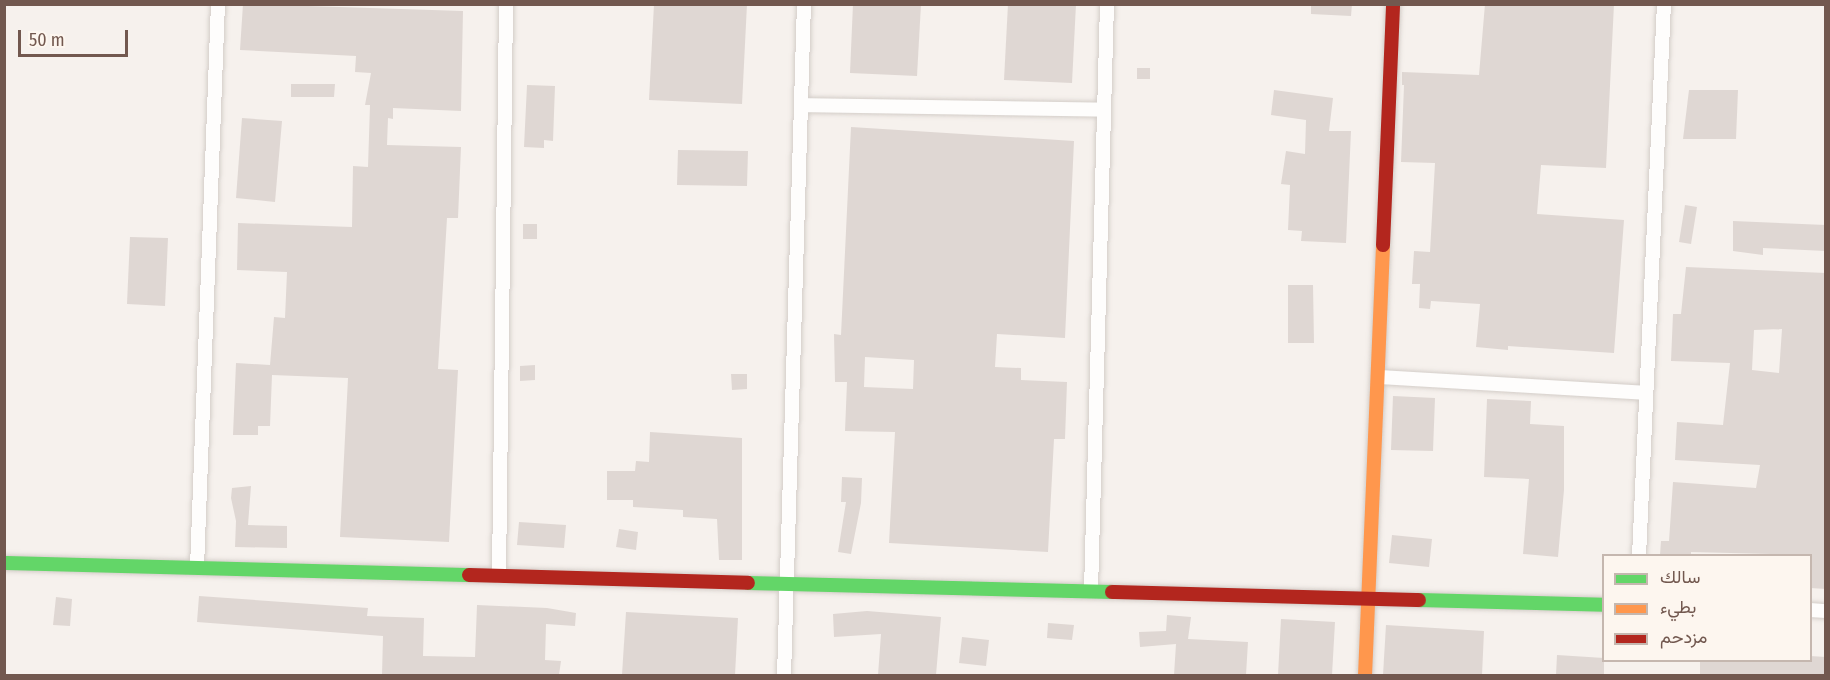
<!DOCTYPE html>
<html>
<head>
<meta charset="utf-8">
<style>
	body { margin:0 }
	#map { position:relative; width:1830px; height:680px; overflow:hidden; background:#f6f1ed; font-family:"Fira Sans Condensed",Vazirmatn,sans-serif }
	div>[style] { position:absolute }
	[style*='--x'] { left:calc(var(--x)*1px); top:calc(var(--y)*1px); width:calc(var(--w)*1px); rotate:calc(var(--a)*1deg) }
	.building>* { inset:0; background:#dfd7d3 }
	.roads { filter:drop-shadow(0 0 2px #d3cdc8) drop-shadow(0 0 2px #d3cdc8) }
	.street>* { height:14px; margin:-7px; padding:0 7px; transform-origin:7px; border-radius:7px; background:#fefdfc }
	.fast>* { height:14px; margin:-7px; padding:0 7px; transform-origin:7px; border-radius:7px; background:#63d668 }
	.slow>* { height:14px; margin:-7px; padding:0 7px; transform-origin:7px; border-radius:7px; background:#ff974d }
	.jam>* { height:14px; margin:-7px; padding:0 7px; transform-origin:7px; border-radius:7px; background:#b3261e }
	span { translate:-50% -50%; white-space:nowrap; text-align:center; line-height:1.15; -webkit-text-stroke:4.5px #fdf6ef; paint-order:stroke }
	.frame { position:absolute; inset:0; border:6px solid #72584f; pointer-events:none }
	.legend { position:absolute; left:1602px; top:554px; width:210px; height:108px; box-sizing:border-box; background:#fdf6ef; border:2px solid #c5b7af; margin:0; padding:8px 10px; list-style:none; font-size:18px; color:#72584f }
	.legend li { display:flex; align-items:center; gap:12px; height:30px }
	.legend b { width:30px; border:2px solid #c5b7af }
	.scale { position:absolute; left:18px; top:30px; width:110px; height:27px; box-sizing:border-box; border:3px solid #72584f; border-top:0; padding-left:8px; font-size:18px; line-height:21px; white-space:nowrap; color:#72584f; -webkit-text-stroke:4px #fdf6ef; paint-order:stroke }
</style>
</head>
<body>
<div id="map">
	<div class="building">
		<i style="clip-path:polygon(243px 4px,463px 11px,461px 111px,393px 108px,393px 119px,388px 118px,387px 145px,461px 147px,458px 218px,447px 218px,438px 369px,458px 370px,449px 542px,340px 537px,348px 378px,272px 375px,270px 426px,258px 426px,258px 435px,233px 435px,236px 363px,270px 365px,274px 317px,285px 318px,287px 272px,237px 270px,238px 223px,352px 227px,353px 166px,368px 167px,370px 105px,365px 105px,371px 73px,355px 72px,356px 56px,240px 50px)"></i>
		<i style="clip-path:polygon(654px 4px,747px 4px,742px 104px,649px 100px)"></i>
		<i style="clip-path:polygon(853px 4px,921px 4px,917px 76px,850px 73px)"></i>
		<i style="clip-path:polygon(1008px 4px,1076px 4px,1072px 83px,1004px 80px)"></i>
		<i style="clip-path:polygon(1311px 4px,1352px 4px,1351px 16px,1311px 14px)"></i>
		<i style="clip-path:polygon(1485px 4px,1614px 4px,1606px 168px,1541px 165px,1537px 214px,1624px 220px,1614px 353px,1508px 346px,1508px 350px,1476px 347px,1480px 304px,1431px 301px,1430px 309px,1419px 308px,1420px 284px,1412px 284px,1414px 251px,1430px 252px,1435px 163px,1401px 162px,1404px 85px,1402px 85px,1402px 72px,1479px 75px)"></i>
		<i style="clip-path:polygon(1137px 68px,1150px 68px,1150px 79px,1137px 79px)"></i>
		<i style="clip-path:polygon(291px 84px,335px 84px,334px 97px,291px 97px)"></i>
		<i style="clip-path:polygon(527px 85px,555px 86px,553px 141px,544px 140px,544px 148px,524px 147px)"></i>
		<i style="clip-path:polygon(1274px 90px,1333px 98px,1329px 131px,1351px 131px,1346px 243px,1301px 241px,1302px 231px,1288px 230px,1290px 185px,1281px 184px,1286px 151px,1305px 154px,1306px 120px,1271px 115px)"></i>
		<i style="clip-path:polygon(1689px 90px,1738px 90px,1736px 139px,1683px 139px)"></i>
		<i style="clip-path:polygon(242px 118px,282px 121px,275px 202px,236px 198px)"></i>
		<i style="clip-path:polygon(evenodd,851px 127px,1074px 141px,1065px 338px,997px 334px,995px 367px,1021px 368px,1021px 380px,1067px 382px,1065px 439px,1054px 439px,1048px 552px,889px 543px,895px 432px,845px 431px,847px 382px,835px 382px,834px 334px,841px 335px,851px 127px,865px 357px,914px 360px,913px 389px,864px 387px,865px 357px)"></i>
		<i style="clip-path:polygon(678px 150px,748px 151px,747px 186px,677px 185px)"></i>
		<i style="clip-path:polygon(1685px 205px,1697px 207px,1691px 244px,1679px 242px)"></i>
		<i style="clip-path:polygon(1733px 221px,1826px 225px,1826px 251px,1763px 248px,1763px 255px,1733px 251px)"></i>
		<i style="clip-path:polygon(523px 224px,537px 224px,537px 239px,523px 239px)"></i>
		<i style="clip-path:polygon(130px 237px,168px 238px,165px 306px,127px 304px)"></i>
		<i style="clip-path:polygon(evenodd,1686px 267px,1826px 273px,1826px 589px,1810px 588px,1810px 555px,1691px 552px,1691px 555px,1660px 555px,1661px 541px,1669px 541px,1673px 482px,1756px 488px,1760px 465px,1675px 460px,1677px 422px,1723px 425px,1730px 363px,1671px 361px,1673px 314px,1681px 314px,1686px 267px,1782px 329px,1779px 373px,1752px 370px,1754px 330px,1782px 329px)"></i>
		<i style="clip-path:polygon(1288px 285px,1313px 285px,1314px 343px,1288px 343px)"></i>
		<i style="clip-path:polygon(535px 365px,535px 380px,520px 381px,520px 366px)"></i>
		<i style="clip-path:polygon(731px 374px,747px 374px,747px 389px,732px 390px)"></i>
		<i style="clip-path:polygon(1393px 396px,1435px 398px,1433px 451px,1391px 450px)"></i>
		<i style="clip-path:polygon(1487px 399px,1531px 401px,1530px 424px,1564px 426px,1564px 490px,1558px 557px,1523px 554px,1529px 479px,1484px 477px)"></i>
		<i style="clip-path:polygon(650px 432px,742px 438px,742px 560px,719px 560px,717px 519px,683px 517px,683px 510px,633px 507px,633px 500px,607px 500px,607px 471px,635px 471px,636px 461px,649px 462px)"></i>
		<i style="clip-path:polygon(842px 477px,862px 478px,861px 503px,851px 554px,838px 552px,846px 502px,841px 502px)"></i>
		<i style="clip-path:polygon(251px 486px,248px 525px,287px 526px,287px 548px,235px 547px,236px 521px,231px 498px,232px 488px)"></i>
		<i style="clip-path:polygon(519px 522px,566px 525px,564px 548px,517px 545px)"></i>
		<i style="clip-path:polygon(619px 529px,638px 532px,636px 550px,616px 547px)"></i>
		<i style="clip-path:polygon(1392px 535px,1432px 539px,1429px 567px,1389px 563px)"></i>
		<i style="clip-path:polygon(199px 596px,368px 608px,367px 616px,424px 618px,423px 656px,475px 657px,477px 605px,547px 608px,576px 613px,575px 626px,546px 624px,545px 660px,561px 661px,559px 675px,382px 675px,383px 636px,197px 622px)"></i>
		<i style="clip-path:polygon(56px 597px,72px 599px,70px 626px,53px 625px)"></i>
		<i style="clip-path:polygon(867px 611px,941px 617px,936px 675px,878px 675px,881px 634px,834px 637px,833px 614px)"></i>
		<i style="clip-path:polygon(626px 612px,738px 618px,735px 675px,622px 675px)"></i>
		<i style="clip-path:polygon(1167px 615px,1191px 617px,1188px 639px,1248px 642px,1246px 675px,1174px 675px,1176px 644px,1140px 647px,1139px 632px,1166px 631px)"></i>
		<i style="clip-path:polygon(1281px 619px,1335px 622px,1332px 675px,1278px 675px)"></i>
		<i style="clip-path:polygon(1048px 623px,1074px 625px,1072px 640px,1047px 638px)"></i>
		<i style="clip-path:polygon(1386px 625px,1484px 631px,1482px 675px,1383px 675px)"></i>
		<i style="clip-path:polygon(962px 637px,989px 640px,986px 666px,959px 663px)"></i>
		<i style="clip-path:polygon(1557px 655px,1604px 658px,1604px 675px,1556px 675px)"></i>
		<i style="clip-path:polygon(1810px 656px,1826px 657px,1826px 675px,1700px 675px,1700px 660px,1810px 660px)"></i>
	</div>
	<div class="roads">
		<div class="street">
			<i style="--x:801;--y:105;--w:302;--a:0.9"></i>
			<i style="--x:1378;--y:377;--w:268;--a:3.4"></i>
			<i style="--x:1639;--y:556;--w:553;--a:-87.41"></i>
			<i style="--x:197;--y:568;--w:564;--a:-87.87"></i>
			<i style="--x:499;--y:576;--w:572;--a:-89.3"></i>
			<i style="--x:1091;--y:591;--w:587;--a:-88.44"></i>
			<i style="--x:1810;--y:610;--w:16;--a:4"></i>
			<i style="--x:784;--y:676;--w:672;--a:-88.3"></i>
		</div>
		<div class="fast">
			<i style="--x:4;--y:563;--w:465;--a:1.5"></i>
			<i style="--x:748;--y:583;--w:364;--a:1.4"></i>
			<i style="--x:1419;--y:600;--w:185;--a:1.5"></i>
		</div>
		<div class="slow">
			<i style="--x:1365;--y:676;--w:431;--a:-87.6"></i>
		</div>
		<div class="jam">
			<i style="--x:1383;--y:245;--w:241;--a:-87.6"></i>
			<i style="--x:469;--y:575;--w:279;--a:1.6"></i>
			<i style="--x:1112;--y:592;--w:307;--a:1.5"></i>
		</div>
	</div>
	<div class="frame"></div>
	<ul class="legend">
	<li><b style="height:8px;background:#63d668"></b>سالك</li>
	<li><b style="height:8px;background:#ff974d"></b>بطيء</li>
	<li><b style="height:8px;background:#b3261e"></b>مزدحم</li>
	</ul>
	<div class="scale">50 m</div>
</div>
</body>
</html>
